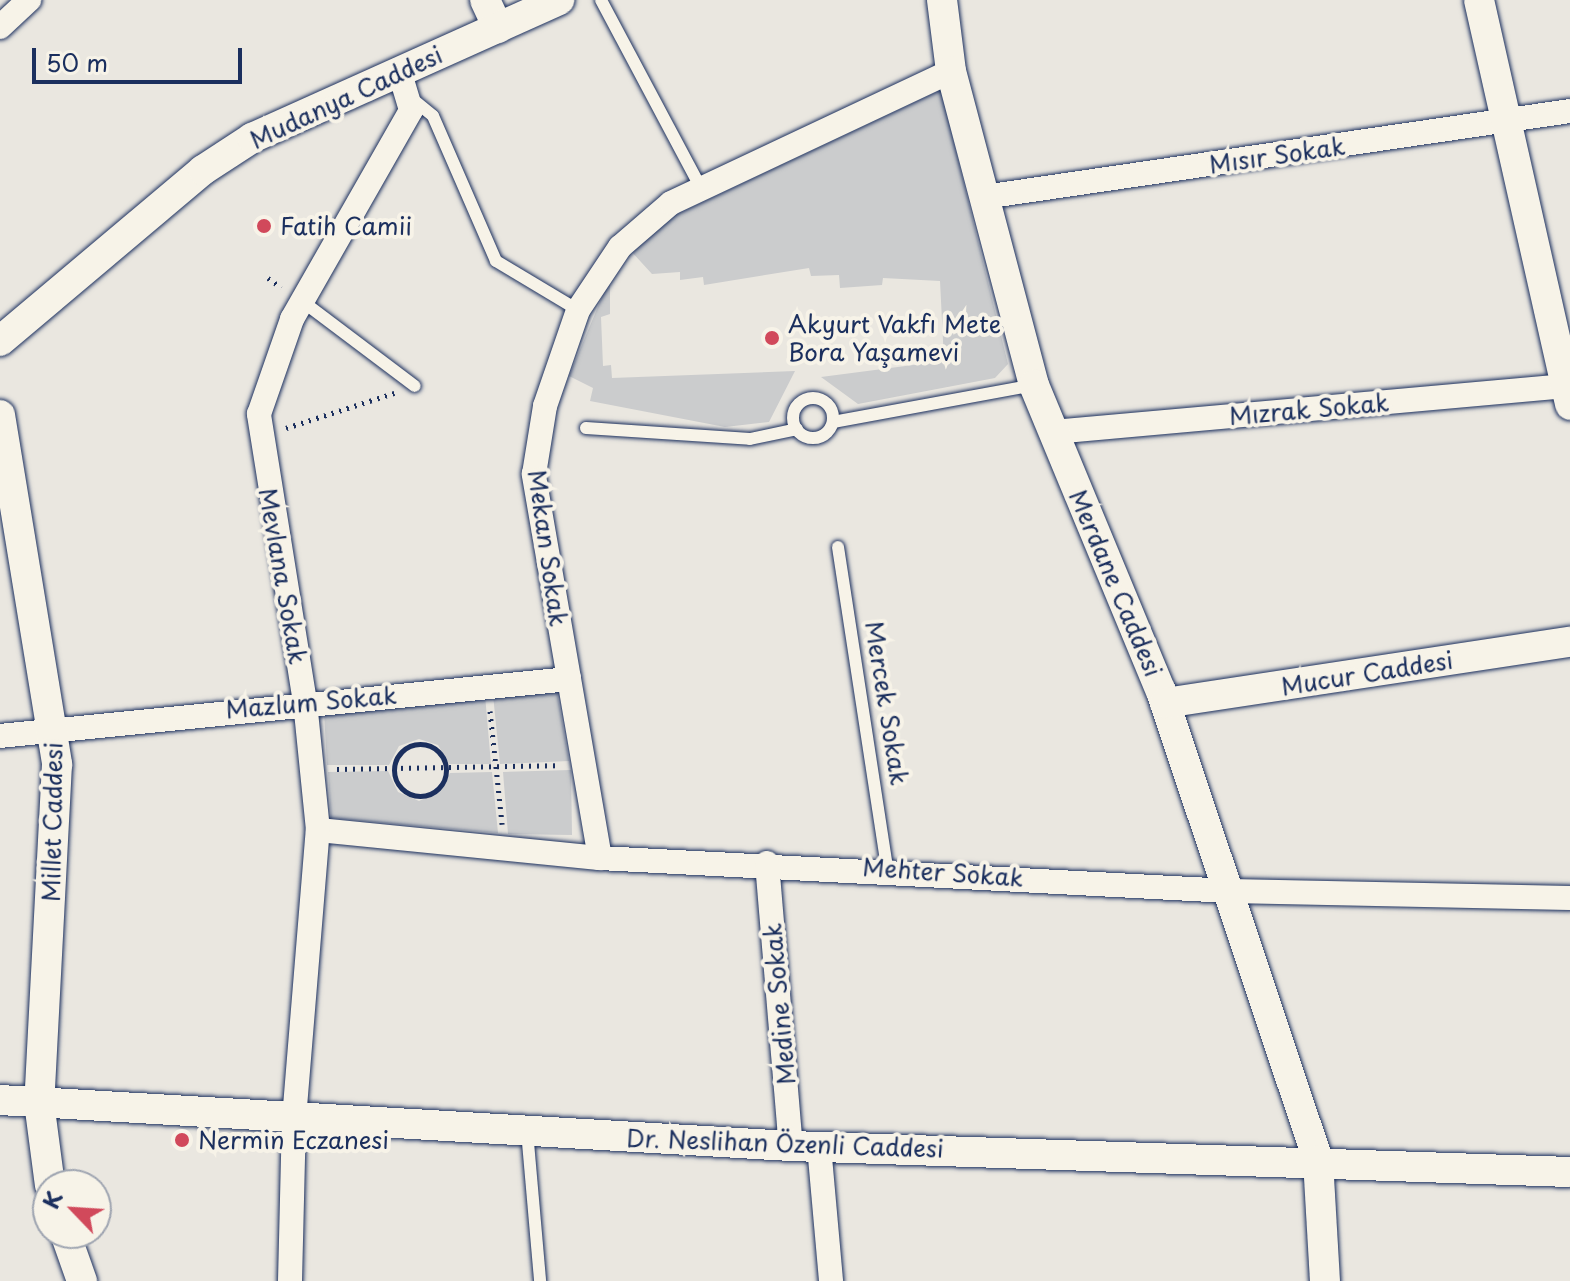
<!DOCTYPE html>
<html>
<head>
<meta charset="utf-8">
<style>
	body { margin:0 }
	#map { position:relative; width:1570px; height:1281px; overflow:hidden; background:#eae7e0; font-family:"Playpen Sans",sans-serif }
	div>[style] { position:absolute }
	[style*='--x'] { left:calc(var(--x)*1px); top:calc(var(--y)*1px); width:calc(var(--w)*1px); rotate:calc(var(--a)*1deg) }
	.green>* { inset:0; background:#cbcccd }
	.path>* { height:5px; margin-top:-2.5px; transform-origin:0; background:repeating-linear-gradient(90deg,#1b2f5e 0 2px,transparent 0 8px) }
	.path>.ring { margin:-2.5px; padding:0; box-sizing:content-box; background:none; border:5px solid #1b2f5e; border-radius:50% }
	.roads { filter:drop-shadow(0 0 2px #1b2f5e) drop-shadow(0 0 2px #1b2f5e) }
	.service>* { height:12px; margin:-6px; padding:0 6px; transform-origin:6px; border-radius:6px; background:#f7f3e8 }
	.service>.ring { margin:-6px; padding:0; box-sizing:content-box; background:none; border:12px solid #f7f3e8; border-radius:50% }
	.minor>* { height:24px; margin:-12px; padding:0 12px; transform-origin:12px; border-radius:12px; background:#f7f3e8 }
	.tertiary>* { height:30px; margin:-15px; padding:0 15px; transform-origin:15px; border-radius:15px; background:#f7f3e8 }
	.dots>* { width:22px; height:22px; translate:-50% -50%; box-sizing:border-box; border:4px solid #f7f3e8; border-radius:50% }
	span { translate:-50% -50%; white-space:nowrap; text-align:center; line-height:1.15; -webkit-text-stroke:8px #f7f3e8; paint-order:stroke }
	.street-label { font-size:24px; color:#1b2f5e }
	.poi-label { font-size:24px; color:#1b2f5e }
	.left { translate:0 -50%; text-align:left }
	.north { position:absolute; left:32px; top:1169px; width:80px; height:80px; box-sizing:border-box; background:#f7f3e8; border:2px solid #9fa5b1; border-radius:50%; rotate:295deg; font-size:22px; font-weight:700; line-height:32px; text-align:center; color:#1b2f5e }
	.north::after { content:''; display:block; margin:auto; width:28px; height:36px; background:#d1495b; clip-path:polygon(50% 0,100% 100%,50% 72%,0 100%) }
	.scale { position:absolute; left:32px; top:48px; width:210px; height:36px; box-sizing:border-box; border:4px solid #1b2f5e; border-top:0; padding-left:10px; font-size:24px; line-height:28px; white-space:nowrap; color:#1b2f5e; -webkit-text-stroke:6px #f7f3e8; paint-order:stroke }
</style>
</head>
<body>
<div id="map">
	<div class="green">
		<i style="clip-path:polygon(941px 90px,1008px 364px,995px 378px,858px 404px,821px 377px,944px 361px,940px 281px,883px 278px,882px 285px,840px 288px,839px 275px,811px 276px,809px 268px,704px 285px,703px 277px,680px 280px,680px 272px,652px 274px,630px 250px,667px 219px)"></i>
		<i style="clip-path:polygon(610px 278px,610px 314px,601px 317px,603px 366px,611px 365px,612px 378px,795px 371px,769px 422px,725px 427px,590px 401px,593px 388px,569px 376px)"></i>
		<i style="clip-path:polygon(557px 693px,569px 761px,500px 764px,493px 695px)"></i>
		<i style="clip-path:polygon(485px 695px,491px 764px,449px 764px,438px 745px,419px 739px,399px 746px,389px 765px,327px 765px,324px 712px)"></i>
		<i style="clip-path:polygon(571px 770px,572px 835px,508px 834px,503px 772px)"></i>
		<i style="clip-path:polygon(388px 771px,398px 792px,419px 801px,441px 791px,450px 773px,492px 772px,498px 833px,331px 818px,328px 772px)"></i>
	</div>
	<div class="path">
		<i style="--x:268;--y:278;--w:16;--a:35"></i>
		<i style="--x:286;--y:428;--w:114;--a:-18"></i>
		<i style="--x:490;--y:711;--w:114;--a:83.9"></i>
		<i class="ring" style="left:394px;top:744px;width:47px;height:47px"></i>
		<i style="--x:337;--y:769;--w:222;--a:-1"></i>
	</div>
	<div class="roads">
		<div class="service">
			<i style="--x:601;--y:0;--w:213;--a:62"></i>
			<i style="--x:411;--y:98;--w:28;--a:39"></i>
			<i style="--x:433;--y:116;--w:158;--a:66.5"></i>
			<i style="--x:496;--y:261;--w:96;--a:30.9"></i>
			<i style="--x:302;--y:301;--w:141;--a:37"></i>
			<i class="ring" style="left:793px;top:398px;width:28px;height:28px"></i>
			<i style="--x:833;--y:422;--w:204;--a:-10.4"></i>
			<i style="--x:586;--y:428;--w:164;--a:3.8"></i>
			<i style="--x:750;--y:439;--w:48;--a:-12"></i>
			<i style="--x:838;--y:547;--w:325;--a:81.3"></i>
			<i style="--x:527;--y:1131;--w:151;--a:85"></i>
		</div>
		<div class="minor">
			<i style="--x:0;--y:27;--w:40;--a:-43"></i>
			<i style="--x:984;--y:197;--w:592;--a:-8.35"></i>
			<i style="--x:1053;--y:432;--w:515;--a:-5.12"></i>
			<i style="--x:0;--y:736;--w:572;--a:-5.72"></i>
			<i style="--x:318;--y:830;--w:283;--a:5.7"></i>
			<i style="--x:600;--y:858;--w:631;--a:3"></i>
			<i style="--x:1230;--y:891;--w:340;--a:1.2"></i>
			<i style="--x:600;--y:858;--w:390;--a:-99.8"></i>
			<i style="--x:534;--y:474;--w:69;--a:-80.8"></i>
			<i style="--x:545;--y:406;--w:102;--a:-71"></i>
			<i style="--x:578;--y:310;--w:76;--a:-56.3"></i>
			<i style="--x:620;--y:247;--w:67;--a:-40.8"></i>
			<i style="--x:671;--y:203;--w:310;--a:-25.2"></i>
			<i style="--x:767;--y:863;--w:284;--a:85.2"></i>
			<i style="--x:819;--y:1146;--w:136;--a:84.9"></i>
			<i style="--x:290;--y:1281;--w:162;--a:-88.6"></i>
			<i style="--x:294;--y:1119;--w:290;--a:-85.3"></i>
			<i style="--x:318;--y:830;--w:129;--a:-95.8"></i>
			<i style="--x:305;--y:702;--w:292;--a:-99.1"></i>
			<i style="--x:259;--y:414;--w:101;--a:-70.8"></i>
			<i style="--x:292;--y:319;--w:241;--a:-60.3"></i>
			<i style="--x:411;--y:110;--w:42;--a:-106.7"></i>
		</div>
		<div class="tertiary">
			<i style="--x:485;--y:0;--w:31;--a:65"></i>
			<i style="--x:942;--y:0;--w:72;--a:82.8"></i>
			<i style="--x:951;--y:71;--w:325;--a:75.2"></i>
			<i style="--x:1034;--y:385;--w:331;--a:67.5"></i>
			<i style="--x:1161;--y:691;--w:495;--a:71.5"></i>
			<i style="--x:1318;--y:1160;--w:121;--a:86.7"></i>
			<i style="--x:1479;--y:0;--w:415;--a:77.3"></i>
			<i style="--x:0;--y:341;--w:265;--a:-40.1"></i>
			<i style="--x:203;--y:170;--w:59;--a:-33.1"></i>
			<i style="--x:252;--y:138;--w:337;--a:-24.2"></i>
			<i style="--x:0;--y:415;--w:354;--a:80.7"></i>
			<i style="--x:57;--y:764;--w:338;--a:93"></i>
			<i style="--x:39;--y:1102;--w:84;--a:82.5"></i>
			<i style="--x:1165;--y:703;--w:410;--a:-8.6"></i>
			<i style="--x:0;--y:1100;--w:792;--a:3.33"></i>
			<i style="--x:791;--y:1146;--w:779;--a:1.91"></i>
			<i style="--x:65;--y:1233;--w:51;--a:70.5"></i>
		</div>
	</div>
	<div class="dots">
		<i style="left:264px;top:226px;background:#d1495b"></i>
		<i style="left:772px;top:338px;background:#d1495b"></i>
		<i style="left:182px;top:1140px;background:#d1495b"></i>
	</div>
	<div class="street-label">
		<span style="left:346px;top:97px;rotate:-25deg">Mudanya Caddesi</span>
		<span style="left:1277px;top:155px;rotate:-8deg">Mısır Sokak</span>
		<span style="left:1309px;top:409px;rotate:-5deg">Mızrak Sokak</span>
		<span style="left:548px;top:548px;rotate:82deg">Mekan Sokak</span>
		<span style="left:283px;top:576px;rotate:80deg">Mevlana Sokak</span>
		<span style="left:1116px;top:583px;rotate:67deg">Merdane Caddesi</span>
		<span style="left:1367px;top:673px;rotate:-9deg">Mucur Caddesi</span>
		<span style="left:311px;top:702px;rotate:-5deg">Mazlum Sokak</span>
		<span style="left:887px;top:703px;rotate:81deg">Mercek Sokak</span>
		<span style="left:52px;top:822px;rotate:-89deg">Millet Caddesi</span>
		<span style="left:943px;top:872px;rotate:4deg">Mehter Sokak</span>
		<span style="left:779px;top:1004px;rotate:-95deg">Medine Sokak</span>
		<span style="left:785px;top:1143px;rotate:2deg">Dr. Neslihan Özenli Caddesi</span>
	</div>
	<div class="poi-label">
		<span class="left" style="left:280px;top:226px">Fatih Camii</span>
		<span class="left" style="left:788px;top:338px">Akyurt Vakfı Mete<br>Bora Yaşamevi</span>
		<span class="left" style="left:198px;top:1140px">Nermin Eczanesi</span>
	</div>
	<div class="north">K</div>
	<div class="scale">50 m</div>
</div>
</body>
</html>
